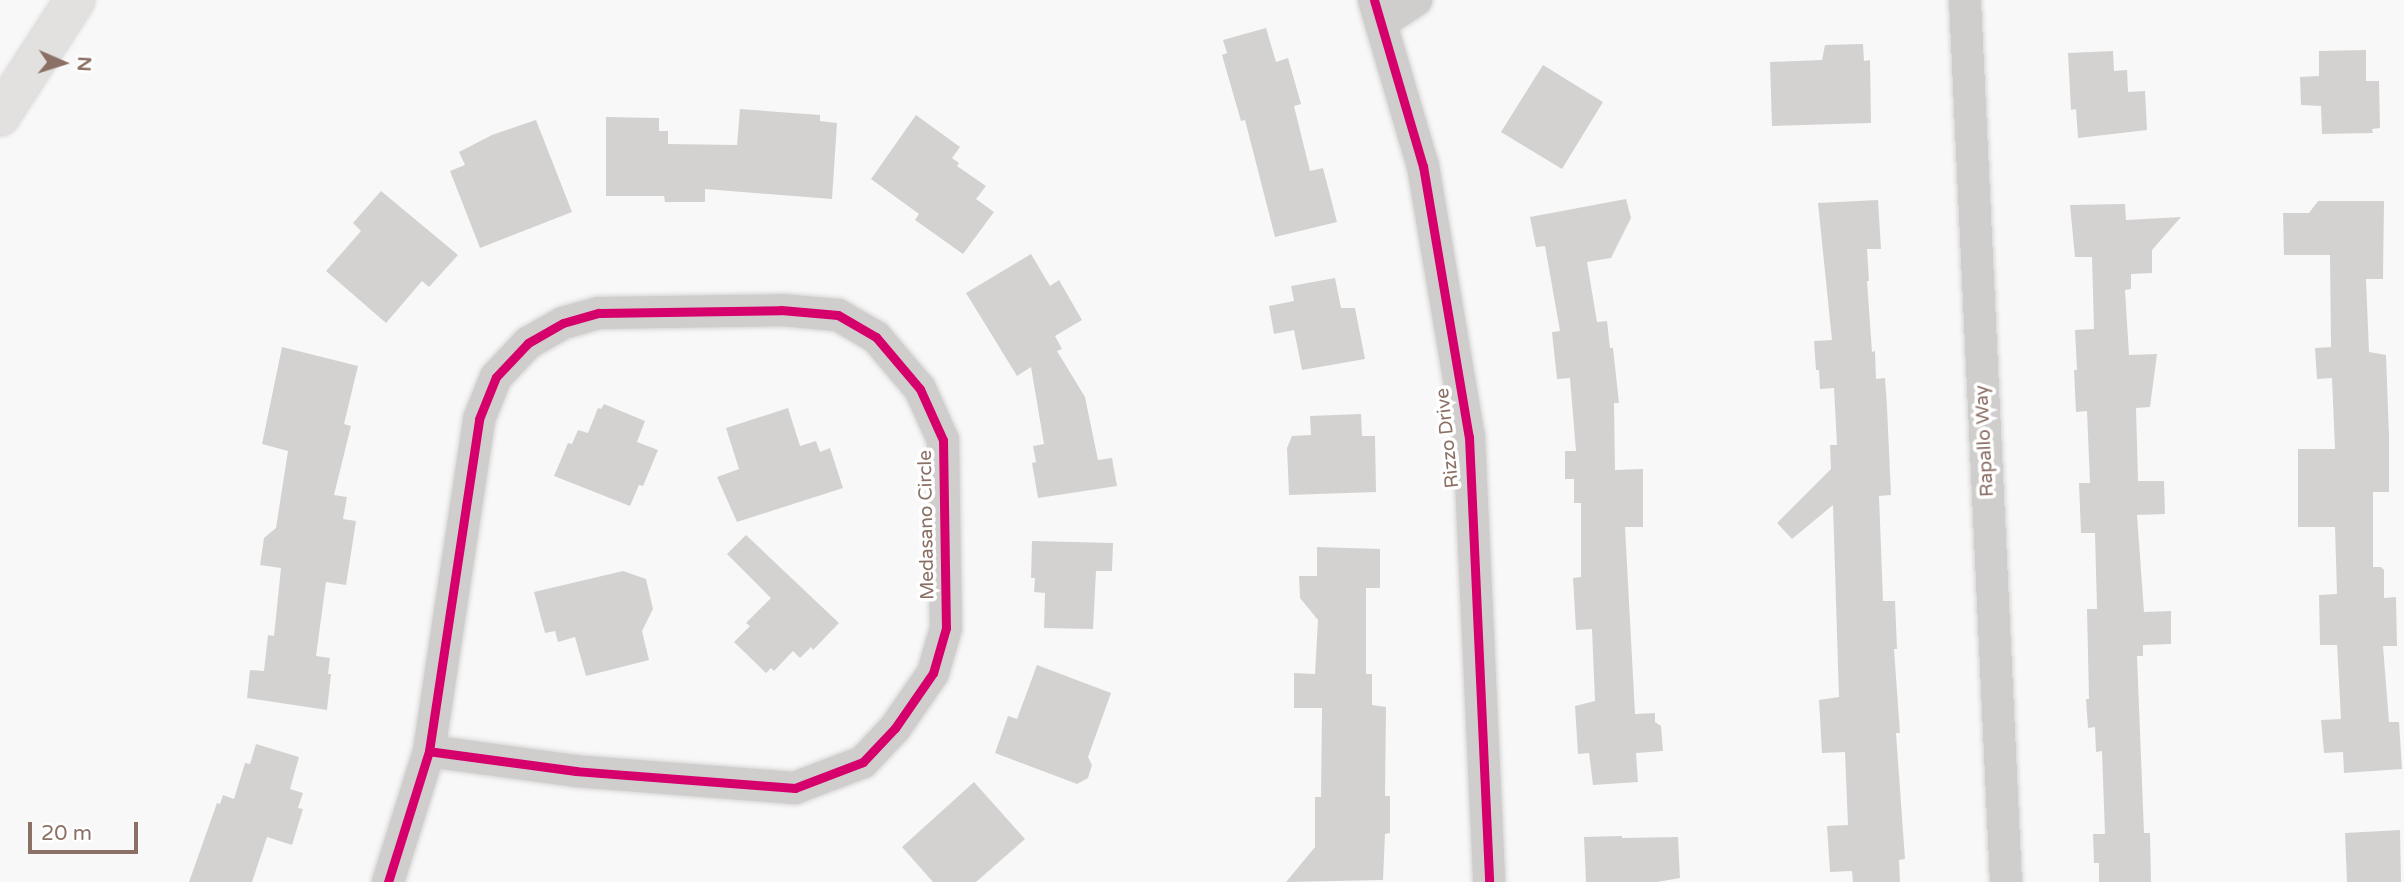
<!DOCTYPE html>
<html>
<head>
<meta charset="utf-8">
<style>
	body { margin:0 }
	#map { position:relative; width:2404px; height:882px; overflow:hidden; background:#f8f8f9; font-family:"Varela Round",sans-serif }
	div>[style] { position:absolute }
	[style*='--x'] { left:calc(var(--x)*1px); top:calc(var(--y)*1px); width:calc(var(--w)*1px); rotate:calc(var(--a)*1deg) }
	.building>* { inset:0; background:#d4d2d1 }
	.roads { filter:drop-shadow(0 0 2px #d7d5d5) drop-shadow(0 0 2px #d7d5d5) }
	.street>* { height:32px; margin:-16px; padding:0 16px; transform-origin:16px; border-radius:16px; background:#cfcecd }
	.secondary>* { height:38px; margin:-19px; padding:0 19px; transform-origin:19px; border-radius:19px; background:#e2e1e0 }
	.cycleway>* { height:9px; margin:-4.5px; padding:0 4.5px; transform-origin:4.5px; border-radius:4.5px; background:#d6006c }
	span { translate:-50% -50%; white-space:nowrap; text-align:center; line-height:1.15; -webkit-text-stroke:7px #fff; paint-order:stroke }
	.street-label { font-size:19px; color:#8b7065 }
	.north { position:absolute; left:28px; top:28px; width:70px; height:70px; -webkit-text-stroke:5px #fff; paint-order:stroke; rotate:93deg; font-size:19px; font-weight:700; line-height:28px; text-align:center; color:#8b7065 }
	.north::after { content:''; display:block; margin:auto; width:24px; height:32px; background:#8b7065; clip-path:polygon(50% 0,100% 100%,50% 72%,0 100%) }
	.scale { position:absolute; left:28px; top:822px; width:110px; height:32px; box-sizing:border-box; border:4px solid #8b7065; border-top:0; padding-left:9px; font-size:21px; line-height:24px; white-space:nowrap; color:#8b7065; -webkit-text-stroke:5px #fff; paint-order:stroke }
</style>
</head>
<body>
<div id="map">
	<div class="building">
		<i style="clip-path:polygon(1266px 28px,1276px 62px,1288px 58px,1301px 104px,1294px 106px,1310px 171px,1323px 168px,1337px 222px,1275px 237px,1245px 120px,1241px 121px,1222px 55px,1227px 53px,1223px 40px)"></i>
		<i style="clip-path:polygon(1863px 44px,1864px 61px,1870px 60px,1871px 123px,1772px 126px,1770px 62px,1822px 60px,1825px 45px)"></i>
		<i style="clip-path:polygon(2366px 50px,2366px 81px,2379px 81px,2380px 128px,2372px 129px,2373px 133px,2322px 134px,2321px 106px,2301px 105px,2300px 77px,2319px 76px,2319px 51px)"></i>
		<i style="clip-path:polygon(2113px 51px,2114px 71px,2127px 70px,2128px 92px,2145px 91px,2147px 130px,2078px 138px,2076px 109px,2071px 110px,2068px 53px)"></i>
		<i style="clip-path:polygon(1543px 65px,1603px 102px,1562px 169px,1501px 132px)"></i>
		<i style="clip-path:polygon(740px 109px,820px 115px,820px 121px,837px 123px,832px 199px,705px 189px,705px 202px,665px 202px,664px 196px,606px 196px,606px 117px,659px 118px,659px 131px,668px 131px,668px 144px,737px 145px)"></i>
		<i style="clip-path:polygon(916px 115px,960px 147px,952px 158px,959px 163px,957px 166px,986px 186px,976px 199px,994px 212px,963px 254px,915px 220px,919px 214px,871px 179px)"></i>
		<i style="clip-path:polygon(536px 120px,572px 212px,480px 248px,450px 171px,465px 165px,459px 152px,492px 135px)"></i>
		<i style="clip-path:polygon(381px 191px,458px 255px,429px 287px,422px 281px,386px 323px,326px 271px,361px 231px,353px 223px)"></i>
		<i style="clip-path:polygon(1626px 199px,1631px 218px,1611px 258px,1587px 262px,1597px 322px,1607px 321px,1610px 348px,1613px 348px,1619px 403px,1614px 403px,1615px 470px,1643px 469px,1643px 527px,1625px 527px,1635px 714px,1655px 713px,1655px 722px,1661px 726px,1663px 751px,1636px 753px,1638px 782px,1593px 785px,1589px 753px,1578px 754px,1575px 706px,1595px 701px,1592px 629px,1576px 630px,1573px 578px,1581px 577px,1581px 503px,1574px 503px,1574px 479px,1565px 479px,1565px 451px,1576px 451px,1570px 378px,1557px 379px,1552px 332px,1560px 331px,1545px 246px,1536px 247px,1530px 217px)"></i>
		<i style="clip-path:polygon(1878px 200px,1881px 249px,1867px 249px,1869px 281px,1867px 281px,1872px 352px,1875px 351px,1876px 379px,1885px 378px,1887px 407px,1891px 495px,1879px 496px,1883px 601px,1895px 601px,1897px 649px,1894px 649px,1900px 733px,1896px 733px,1905px 859px,1899px 860px,1900px 882px,1853px 882px,1852px 871px,1830px 872px,1827px 826px,1848px 825px,1845px 752px,1822px 753px,1819px 700px,1839px 697px,1833px 505px,1792px 539px,1777px 523px,1831px 469px,1830px 445px,1837px 445px,1834px 388px,1820px 389px,1819px 370px,1816px 370px,1814px 341px,1832px 340px,1818px 203px)"></i>
		<i style="clip-path:polygon(2318px 201px,2384px 201px,2383px 279px,2366px 279px,2369px 352px,2386px 355px,2389px 436px,2389px 492px,2373px 492px,2373px 567px,2381px 567px,2384px 570px,2384px 598px,2396px 597px,2397px 646px,2383px 646px,2389px 722px,2399px 722px,2402px 769px,2344px 773px,2343px 752px,2324px 753px,2321px 720px,2341px 719px,2337px 645px,2320px 645px,2319px 595px,2337px 594px,2335px 527px,2298px 527px,2298px 449px,2335px 449px,2332px 378px,2317px 379px,2315px 348px,2331px 347px,2330px 255px,2284px 255px,2283px 213px,2309px 213px)"></i>
		<i style="clip-path:polygon(2125px 204px,2126px 220px,2181px 217px,2152px 250px,2152px 273px,2131px 274px,2131px 289px,2125px 290px,2129px 355px,2157px 354px,2150px 407px,2136px 408px,2138px 481px,2164px 481px,2165px 514px,2137px 515px,2144px 612px,2171px 611px,2171px 644px,2143px 645px,2143px 656px,2137px 656px,2144px 833px,2150px 833px,2151px 882px,2099px 882px,2099px 863px,2094px 863px,2093px 834px,2105px 834px,2102px 751px,2096px 752px,2095px 727px,2088px 728px,2086px 699px,2089px 699px,2087px 609px,2097px 609px,2095px 533px,2081px 533px,2079px 483px,2090px 483px,2087px 411px,2076px 412px,2074px 370px,2077px 370px,2075px 330px,2094px 329px,2092px 257px,2075px 257px,2070px 205px)"></i>
		<i style="clip-path:polygon(1031px 254px,1050px 286px,1059px 280px,1082px 320px,1055px 336px,1062px 349px,1057px 351px,1085px 397px,1098px 460px,1112px 458px,1117px 486px,1038px 498px,1032px 463px,1036px 462px,1033px 446px,1044px 444px,1031px 367px,1017px 376px,966px 293px)"></i>
		<i style="clip-path:polygon(1335px 278px,1341px 308px,1355px 308px,1365px 359px,1302px 370px,1294px 330px,1274px 334px,1269px 306px,1294px 301px,1291px 286px)"></i>
		<i style="clip-path:polygon(282px 347px,358px 366px,344px 424px,351px 426px,334px 495px,347px 497px,343px 519px,356px 521px,346px 585px,326px 582px,316px 656px,330px 658px,328px 674px,331px 674px,327px 710px,247px 698px,250px 670px,264px 671px,268px 635px,274px 636px,281px 568px,260px 565px,264px 538px,276px 528px,288px 451px,262px 444px)"></i>
		<i style="clip-path:polygon(604px 404px,645px 421px,637px 442px,658px 450px,643px 486px,639px 485px,630px 506px,554px 476px,568px 443px,572px 444px,578px 430px,588px 433px,598px 408px,601px 409px)"></i>
		<i style="clip-path:polygon(788px 408px,800px 446px,816px 441px,820px 452px,830px 448px,843px 488px,737px 522px,717px 477px,739px 469px,726px 428px)"></i>
		<i style="clip-path:polygon(1361px 414px,1362px 436px,1375px 436px,1376px 492px,1289px 495px,1287px 448px,1292px 436px,1311px 435px,1310px 416px)"></i>
		<i style="clip-path:polygon(746px 535px,839px 623px,813px 650px,811px 647px,800px 658px,793px 651px,774px 671px,771px 668px,766px 673px,734px 642px,750px 626px,746px 623px,771px 598px,727px 554px)"></i>
		<i style="clip-path:polygon(1032px 541px,1113px 543px,1112px 571px,1096px 571px,1093px 629px,1044px 628px,1045px 593px,1034px 592px,1035px 578px,1031px 578px)"></i>
		<i style="clip-path:polygon(1317px 547px,1380px 549px,1380px 588px,1366px 588px,1366px 674px,1372px 674px,1372px 705px,1386px 707px,1385px 796px,1390px 796px,1390px 833px,1385px 834px,1383px 880px,1286px 882px,1315px 847px,1315px 797px,1321px 797px,1322px 708px,1294px 708px,1294px 673px,1315px 674px,1318px 620px,1300px 598px,1299px 576px,1317px 576px)"></i>
		<i style="clip-path:polygon(623px 571px,646px 579px,653px 609px,642px 631px,649px 660px,586px 676px,575px 637px,558px 642px,555px 631px,545px 633px,534px 592px)"></i>
		<i style="clip-path:polygon(1037px 665px,1111px 693px,1088px 757px,1092px 765px,1088px 778px,1077px 784px,995px 753px,1008px 716px,1017px 719px)"></i>
		<i style="clip-path:polygon(256px 744px,299px 757px,290px 789px,303px 793px,298px 808px,303px 809px,292px 845px,267px 837px,252px 882px,189px 882px,217px 803px,220px 804px,223px 795px,234px 799px,245px 763px,250px 764px)"></i>
		<i style="clip-path:polygon(974px 782px,1025px 839px,976px 882px,933px 882px,902px 847px)"></i>
		<i style="clip-path:polygon(2400px 830px,2401px 882px,2347px 882px,2345px 833px)"></i>
		<i style="clip-path:polygon(1622px 836px,1622px 838px,1678px 837px,1680px 878px,1657px 882px,1586px 882px,1584px 837px)"></i>
	</div>
	<div class="roads">
		<div class="street">
			<i style="--x:1374;--y:0;--w:173;--a:73.6"></i>
			<i style="--x:1423;--y:166;--w:275;--a:80.4"></i>
			<i style="--x:1469;--y:437;--w:445;--a:87.4"></i>
			<i style="--x:1965;--y:0;--w:883;--a:87.34"></i>
			<i style="--x:1381;--y:23;--w:42;--a:-33.3"></i>
			<i style="--x:388;--y:882;--w:137;--a:-72.6"></i>
			<i style="--x:429;--y:751;--w:336;--a:-81.4"></i>
			<i style="--x:479;--y:419;--w:45;--a:-68"></i>
			<i style="--x:496;--y:377;--w:47;--a:-46.7"></i>
			<i style="--x:528;--y:343;--w:40;--a:-29.7"></i>
			<i style="--x:563;--y:323;--w:37;--a:-16"></i>
			<i style="--x:599;--y:313;--w:182;--a:-0.9"></i>
			<i style="--x:781;--y:310;--w:57;--a:5"></i>
			<i style="--x:838;--y:315;--w:44;--a:30.1"></i>
			<i style="--x:876;--y:337;--w:68;--a:49.8"></i>
			<i style="--x:920;--y:389;--w:56;--a:65.7"></i>
			<i style="--x:943;--y:440;--w:188;--a:89.1"></i>
			<i style="--x:946;--y:628;--w:47;--a:106.1"></i>
			<i style="--x:933;--y:673;--w:67;--a:124.6"></i>
			<i style="--x:895;--y:728;--w:47;--a:133.3"></i>
			<i style="--x:863;--y:762;--w:73;--a:159.1"></i>
			<i style="--x:795;--y:788;--w:220;--a:-175.6"></i>
			<i style="--x:576;--y:771;--w:148;--a:-172.3"></i>
		</div>
		<div class="secondary">
			<i style="--x:0;--y:116;--w:138;--a:-57.1"></i>
		</div>
	</div>
	<div class="cycleway">
		<i style="--x:1374;--y:0;--w:173;--a:73.6"></i>
		<i style="--x:1423;--y:166;--w:275;--a:80.4"></i>
		<i style="--x:1469;--y:437;--w:445;--a:87.4"></i>
		<i style="--x:388;--y:882;--w:137;--a:-72.6"></i>
		<i style="--x:429;--y:751;--w:336;--a:-81.4"></i>
		<i style="--x:479;--y:419;--w:45;--a:-68"></i>
		<i style="--x:496;--y:377;--w:47;--a:-46.7"></i>
		<i style="--x:528;--y:343;--w:40;--a:-29.7"></i>
		<i style="--x:563;--y:323;--w:37;--a:-16"></i>
		<i style="--x:599;--y:313;--w:182;--a:-0.9"></i>
		<i style="--x:781;--y:310;--w:57;--a:5"></i>
		<i style="--x:838;--y:315;--w:44;--a:30.1"></i>
		<i style="--x:876;--y:337;--w:68;--a:49.8"></i>
		<i style="--x:920;--y:389;--w:56;--a:65.7"></i>
		<i style="--x:943;--y:440;--w:188;--a:89.1"></i>
		<i style="--x:946;--y:628;--w:47;--a:106.1"></i>
		<i style="--x:933;--y:673;--w:67;--a:124.6"></i>
		<i style="--x:895;--y:728;--w:47;--a:133.3"></i>
		<i style="--x:863;--y:762;--w:73;--a:159.1"></i>
		<i style="--x:795;--y:788;--w:220;--a:-175.6"></i>
		<i style="--x:576;--y:771;--w:148;--a:-172.3"></i>
	</div>
	<div class="street-label">
		<span style="left:1448px;top:438px;rotate:-96deg">Rizzo Drive</span>
		<span style="left:1985px;top:441px;rotate:-93deg">Rapallo Way</span>
		<span style="left:927px;top:525px;rotate:-91deg">Medasano Circle</span>
	</div>
	<div class="north">N</div>
	<div class="scale">20 m</div>
</div>
</body>
</html>
